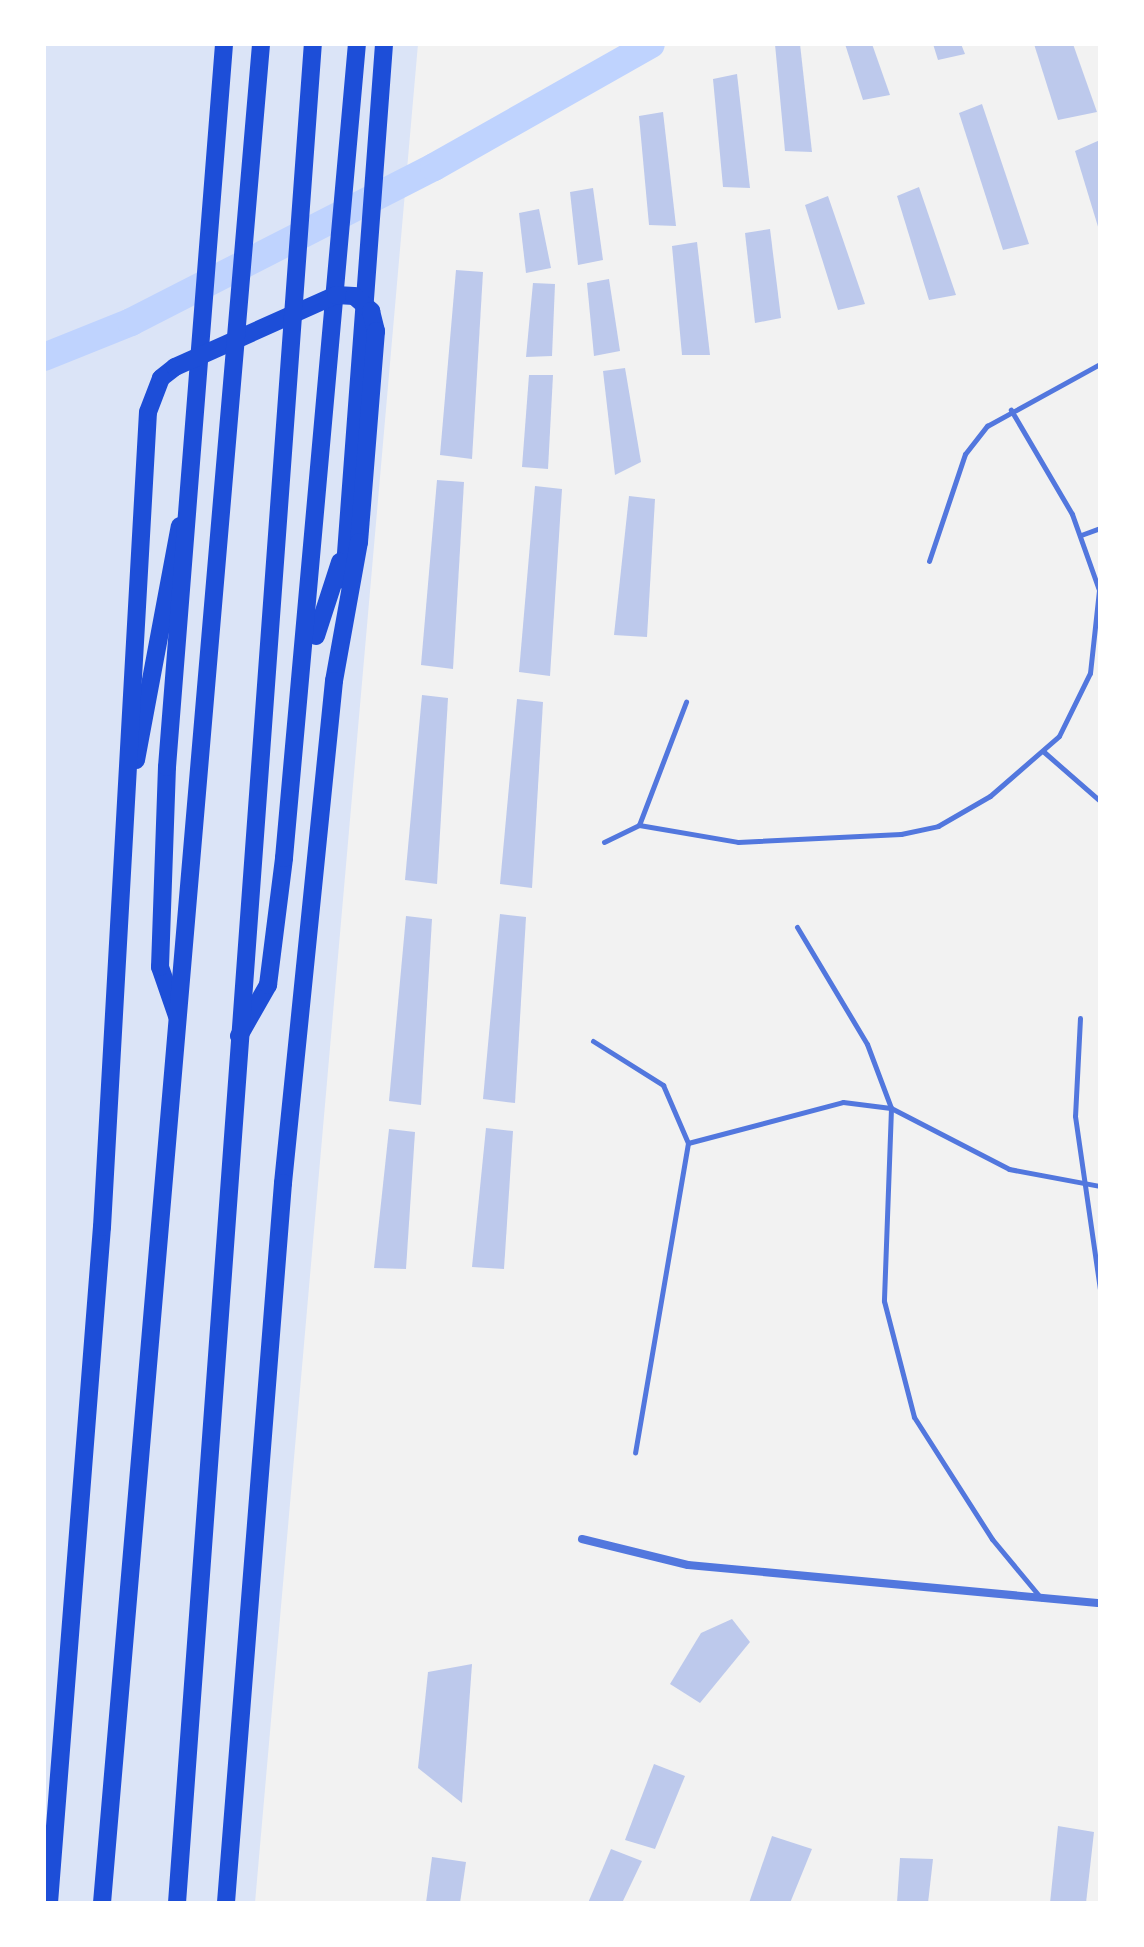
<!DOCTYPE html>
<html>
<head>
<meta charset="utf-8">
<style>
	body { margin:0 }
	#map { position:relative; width:1144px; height:1947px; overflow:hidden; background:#f2f2f2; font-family:"Alegreya Sans",sans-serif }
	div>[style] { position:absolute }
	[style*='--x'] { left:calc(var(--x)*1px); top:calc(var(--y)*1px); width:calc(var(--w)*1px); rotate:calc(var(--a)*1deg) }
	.green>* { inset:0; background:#dbe4f7 }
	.river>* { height:28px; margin:-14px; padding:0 14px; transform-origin:14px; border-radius:14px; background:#bfd3fe }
	.building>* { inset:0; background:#bdc9ec }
	.service>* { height:5px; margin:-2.5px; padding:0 2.5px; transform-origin:2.5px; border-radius:2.5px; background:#5277de }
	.minor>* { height:8px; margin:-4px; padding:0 4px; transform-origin:4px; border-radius:4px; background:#5277de }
	.motorway>* { height:18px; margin:-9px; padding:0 9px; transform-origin:9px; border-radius:9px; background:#1d4ed8 }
	span { translate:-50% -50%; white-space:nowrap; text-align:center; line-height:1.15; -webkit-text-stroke:6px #fff; paint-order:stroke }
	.frame { position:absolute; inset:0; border:46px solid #fff; pointer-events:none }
</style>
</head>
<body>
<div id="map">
	<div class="green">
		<i style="clip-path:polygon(44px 44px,418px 44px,255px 1903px,44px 1903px)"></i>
	</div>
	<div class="river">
		<i style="--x:44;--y:357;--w:94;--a:-21.9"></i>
		<i style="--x:131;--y:322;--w:340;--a:-27.1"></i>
		<i style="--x:434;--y:167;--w:249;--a:-29.5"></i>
	</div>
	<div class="building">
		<i style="clip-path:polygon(775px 44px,800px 44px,812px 152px,785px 151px)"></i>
		<i style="clip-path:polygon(845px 44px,872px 44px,890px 95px,863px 100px)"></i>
		<i style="clip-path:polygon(933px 44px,961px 44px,965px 54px,938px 60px)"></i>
		<i style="clip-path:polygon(1034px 44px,1073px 44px,1097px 112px,1058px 120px)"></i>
		<i style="clip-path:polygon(737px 74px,750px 188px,723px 187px,713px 79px)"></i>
		<i style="clip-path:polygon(982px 104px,1029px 244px,1003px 250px,959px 113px)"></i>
		<i style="clip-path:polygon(663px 112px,676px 226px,649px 225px,639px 116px)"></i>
		<i style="clip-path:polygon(1100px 140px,1100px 230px,1099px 230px,1075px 151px)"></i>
		<i style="clip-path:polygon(919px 187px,956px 295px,929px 300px,897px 196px)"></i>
		<i style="clip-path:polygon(593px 188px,603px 260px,578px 265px,570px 192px)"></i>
		<i style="clip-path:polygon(828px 196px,865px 304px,838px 310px,805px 205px)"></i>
		<i style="clip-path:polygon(539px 209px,551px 268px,526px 273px,519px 213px)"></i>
		<i style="clip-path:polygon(770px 229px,781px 318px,755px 323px,745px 233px)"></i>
		<i style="clip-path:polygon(697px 242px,710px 355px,682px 355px,672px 246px)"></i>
		<i style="clip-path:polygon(456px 270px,483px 272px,472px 459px,440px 455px)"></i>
		<i style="clip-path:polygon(609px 279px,620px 351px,594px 356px,587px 283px)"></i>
		<i style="clip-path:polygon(533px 283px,555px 284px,552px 356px,526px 357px)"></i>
		<i style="clip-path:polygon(625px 368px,641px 462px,615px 475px,603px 371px)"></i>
		<i style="clip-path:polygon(529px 375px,553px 375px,548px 469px,522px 467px)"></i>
		<i style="clip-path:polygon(437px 480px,464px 482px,453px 669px,421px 665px)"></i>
		<i style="clip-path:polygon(535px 486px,562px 489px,550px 676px,519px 672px)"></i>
		<i style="clip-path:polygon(629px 496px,655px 499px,647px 637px,614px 635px)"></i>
		<i style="clip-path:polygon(422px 695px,448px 698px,437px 884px,405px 880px)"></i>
		<i style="clip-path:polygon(517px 699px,543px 702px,532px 888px,500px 884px)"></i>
		<i style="clip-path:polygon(500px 914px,526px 917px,515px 1103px,483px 1099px)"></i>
		<i style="clip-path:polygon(406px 916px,432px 919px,421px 1105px,389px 1101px)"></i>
		<i style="clip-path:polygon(486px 1128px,513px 1131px,504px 1269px,472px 1267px)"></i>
		<i style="clip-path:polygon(389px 1129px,415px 1132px,406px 1269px,374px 1268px)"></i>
		<i style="clip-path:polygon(732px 1619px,750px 1642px,700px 1703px,670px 1684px,701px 1633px)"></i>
		<i style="clip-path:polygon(472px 1664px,462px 1803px,418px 1768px,428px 1672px)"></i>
		<i style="clip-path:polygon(654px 1764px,685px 1776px,655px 1849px,625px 1840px)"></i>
		<i style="clip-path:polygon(1058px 1826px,1094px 1832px,1086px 1903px,1050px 1903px)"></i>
		<i style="clip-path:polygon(772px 1836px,812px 1849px,790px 1903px,749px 1903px)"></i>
		<i style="clip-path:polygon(611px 1849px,642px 1861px,622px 1903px,588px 1903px)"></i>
		<i style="clip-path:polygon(432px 1857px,466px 1862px,460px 1903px,426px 1903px)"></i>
		<i style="clip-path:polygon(900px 1858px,933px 1859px,928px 1903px,897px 1903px)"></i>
	</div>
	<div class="service">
		<i style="--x:1081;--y:535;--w:20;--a:-20"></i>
		<i style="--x:929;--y:561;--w:113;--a:-71.4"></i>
		<i style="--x:965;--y:454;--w:36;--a:-52"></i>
		<i style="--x:987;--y:426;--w:129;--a:-28.8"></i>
		<i style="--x:1044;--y:752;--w:74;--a:41.2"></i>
		<i style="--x:639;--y:825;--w:100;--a:9.7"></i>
		<i style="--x:738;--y:842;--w:163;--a:-2.8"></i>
		<i style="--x:901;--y:834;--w:38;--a:-12"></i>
		<i style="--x:938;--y:826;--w:60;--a:-30"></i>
		<i style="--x:990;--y:796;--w:91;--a:-41"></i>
		<i style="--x:1059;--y:736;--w:70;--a:-63.8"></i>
		<i style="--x:1090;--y:673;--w:83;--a:-83.8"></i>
		<i style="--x:1099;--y:590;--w:81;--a:-109.6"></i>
		<i style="--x:1072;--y:514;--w:121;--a:-120.4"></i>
		<i style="--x:604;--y:842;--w:39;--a:-26"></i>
		<i style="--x:639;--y:825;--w:132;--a:-69.1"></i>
		<i style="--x:797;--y:927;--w:136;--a:59.1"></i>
		<i style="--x:867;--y:1044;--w:68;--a:69.4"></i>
		<i style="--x:891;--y:1108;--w:193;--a:92.1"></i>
		<i style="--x:884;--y:1301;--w:120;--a:75.5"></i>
		<i style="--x:914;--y:1417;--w:145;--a:57.4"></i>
		<i style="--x:992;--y:1539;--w:77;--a:50.3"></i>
		<i style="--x:1080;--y:1018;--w:98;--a:92.9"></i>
		<i style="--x:1075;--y:1116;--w:175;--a:81.8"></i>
		<i style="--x:593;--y:1041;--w:83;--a:32.2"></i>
		<i style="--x:663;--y:1085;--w:63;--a:66.7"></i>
		<i style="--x:688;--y:1143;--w:314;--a:99.7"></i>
		<i style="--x:688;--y:1143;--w:160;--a:-14.8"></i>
		<i style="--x:843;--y:1102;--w:48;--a:7.1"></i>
		<i style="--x:891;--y:1108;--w:133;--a:27.3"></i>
		<i style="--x:1009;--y:1169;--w:93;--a:10.6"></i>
	</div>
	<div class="minor">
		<i style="--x:582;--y:1539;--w:109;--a:13.8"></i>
		<i style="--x:688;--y:1565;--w:414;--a:5.3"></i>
	</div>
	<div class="motorway">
		<i style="--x:344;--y:580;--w:537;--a:-85.73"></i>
		<i style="--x:316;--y:636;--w:78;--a:-72"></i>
		<i style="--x:136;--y:760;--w:238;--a:-79.4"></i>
		<i style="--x:177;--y:1016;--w:52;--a:-109.1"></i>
		<i style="--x:160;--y:967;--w:200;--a:-88"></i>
		<i style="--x:167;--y:767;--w:725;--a:-85.49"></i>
		<i style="--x:239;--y:1036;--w:59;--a:-60.4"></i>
		<i style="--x:268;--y:985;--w:128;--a:-82.8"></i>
		<i style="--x:284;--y:858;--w:817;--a:-84.88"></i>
		<i style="--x:49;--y:1903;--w:678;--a:-85.52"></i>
		<i style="--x:102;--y:1227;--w:816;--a:-86.77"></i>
		<i style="--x:148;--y:412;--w:36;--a:-69"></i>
		<i style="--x:161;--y:378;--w:18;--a:-38"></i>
		<i style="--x:175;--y:367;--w:176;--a:-24.1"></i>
		<i style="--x:336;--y:295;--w:18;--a:3"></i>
		<i style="--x:354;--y:296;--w:23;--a:41"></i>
		<i style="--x:371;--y:311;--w:21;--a:76"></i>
		<i style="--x:376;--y:331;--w:212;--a:94.6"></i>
		<i style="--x:359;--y:542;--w:141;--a:100.2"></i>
		<i style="--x:334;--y:681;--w:505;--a:95.8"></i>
		<i style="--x:283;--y:1183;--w:722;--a:94.53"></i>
		<i style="--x:102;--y:1903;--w:1866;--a:-85.11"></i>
		<i style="--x:177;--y:1903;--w:1864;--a:-85.82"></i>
	</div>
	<div class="frame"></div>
</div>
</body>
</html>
